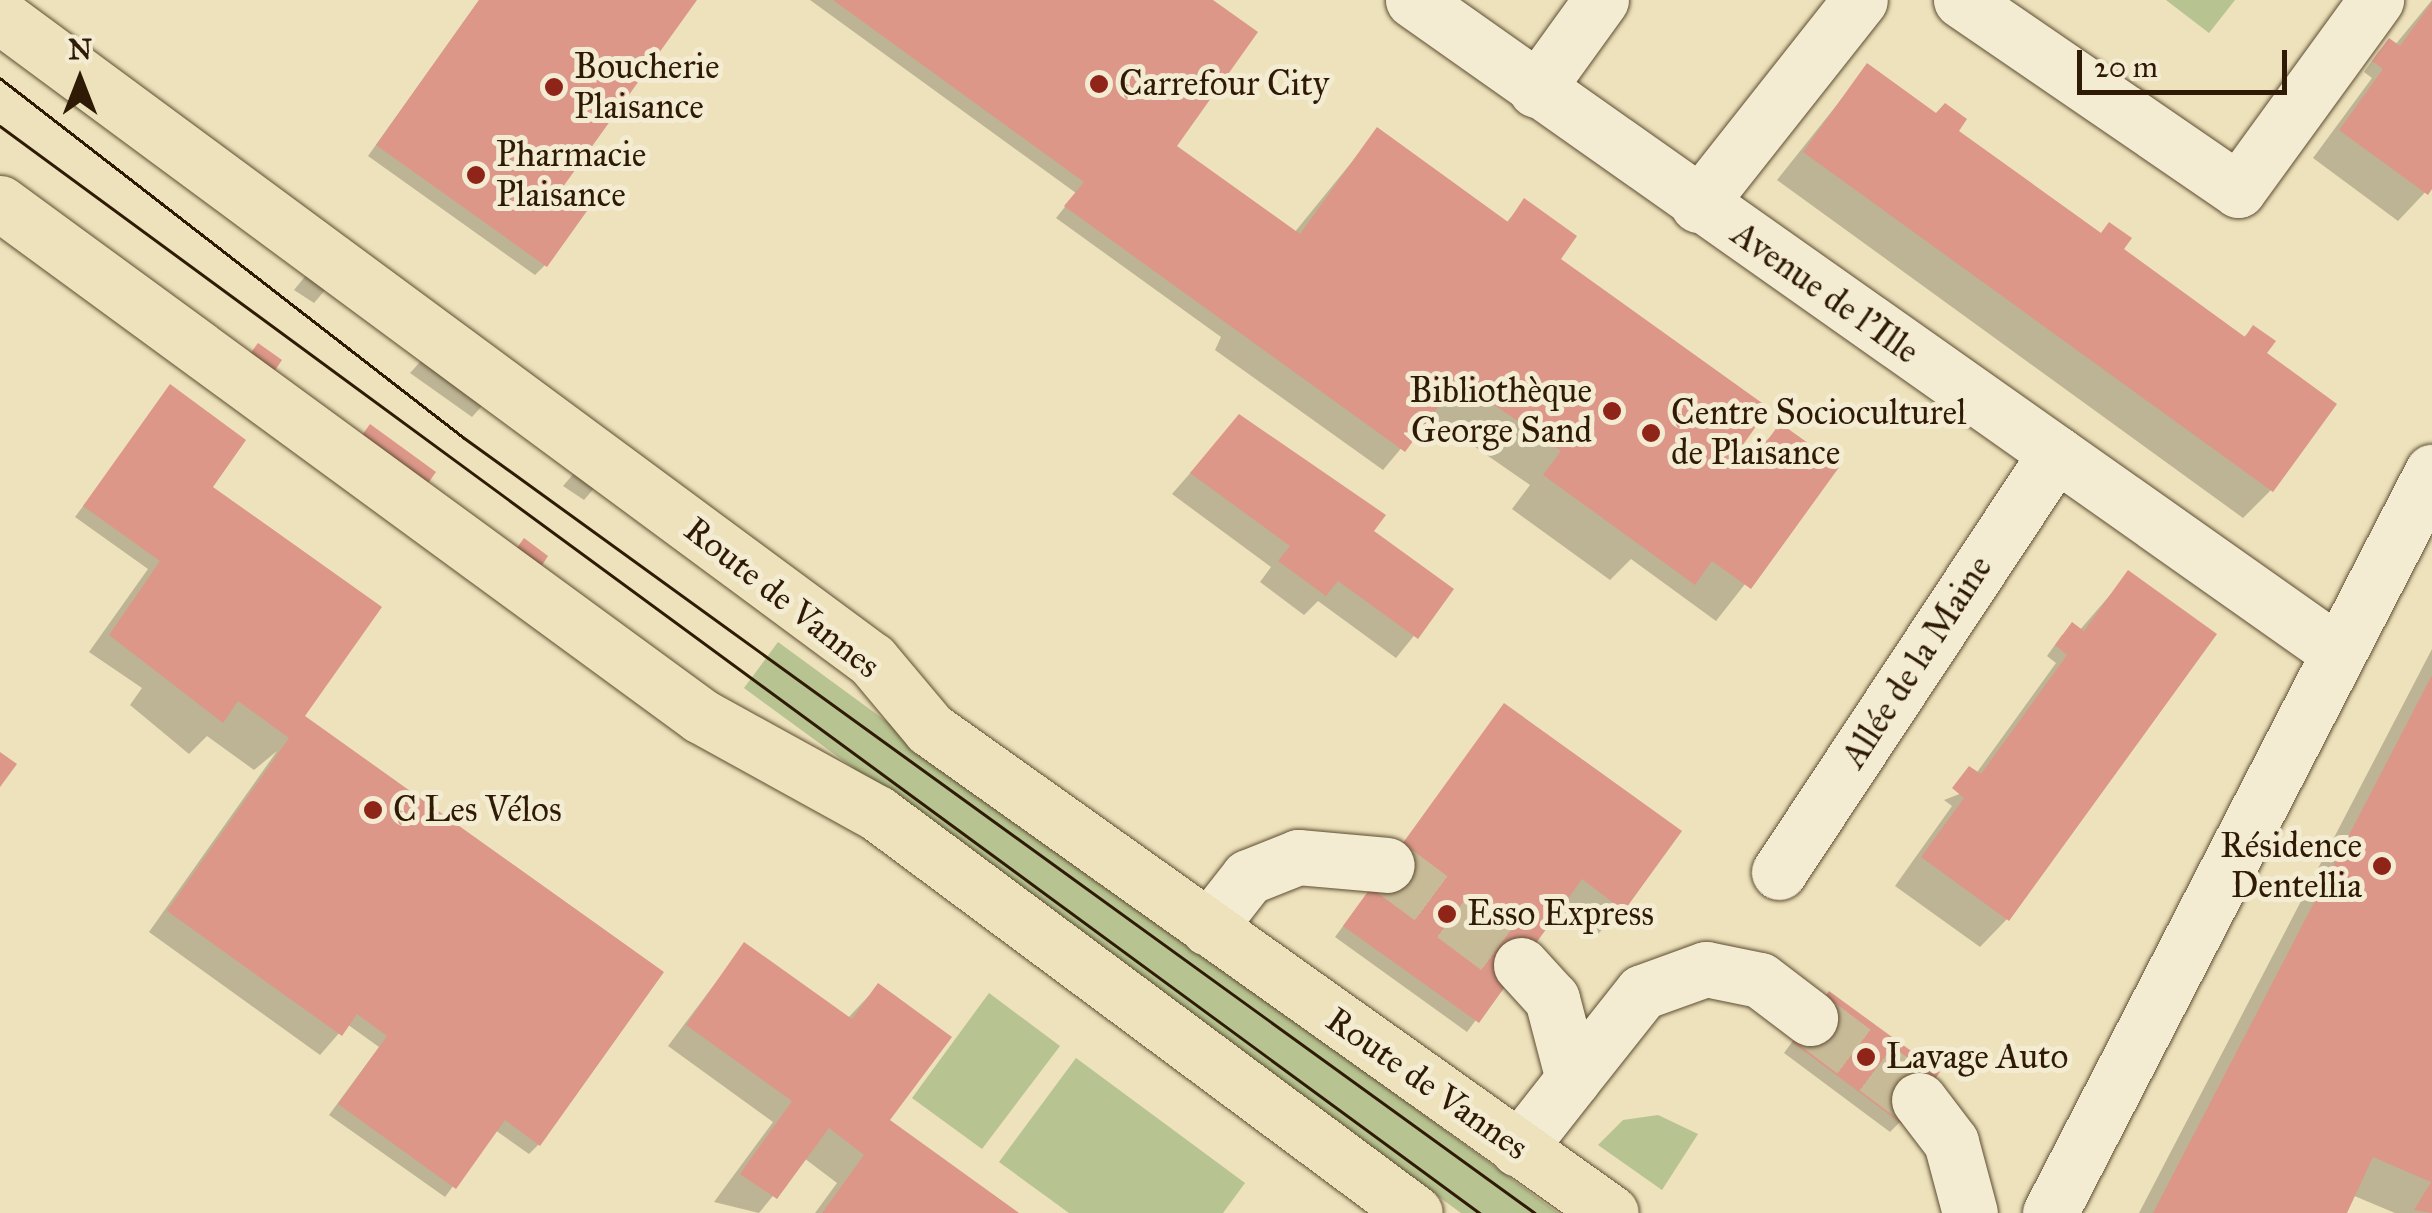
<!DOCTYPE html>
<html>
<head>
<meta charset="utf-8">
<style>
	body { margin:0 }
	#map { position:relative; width:2432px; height:1213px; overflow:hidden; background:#ede2bb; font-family:"IM FELL Great Primer",serif }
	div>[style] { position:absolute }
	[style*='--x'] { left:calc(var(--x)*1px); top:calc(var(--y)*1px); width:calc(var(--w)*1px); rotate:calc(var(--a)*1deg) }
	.green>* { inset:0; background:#b7c391 }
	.shadow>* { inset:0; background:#0003 }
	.building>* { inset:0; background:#dc9789 }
	.minor-tunnel>* { height:55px; margin-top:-27.5px; transform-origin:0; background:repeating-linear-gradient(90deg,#c7ba97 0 55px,transparent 0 83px) }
	.roads { filter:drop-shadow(0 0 2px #5e4d32) drop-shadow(0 0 2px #5e4d32) }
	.minor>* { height:55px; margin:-27.5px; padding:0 27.5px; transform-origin:27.5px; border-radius:27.5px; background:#f3ecd3 }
	.major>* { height:55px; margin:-27.5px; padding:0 27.5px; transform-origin:27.5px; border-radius:27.5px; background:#ede2bb }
	.tram>* { height:2.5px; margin:-1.25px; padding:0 1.25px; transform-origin:1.25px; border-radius:1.25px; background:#2f1b05 }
	.dots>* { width:28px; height:28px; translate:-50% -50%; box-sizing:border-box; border:5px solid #f3ecd3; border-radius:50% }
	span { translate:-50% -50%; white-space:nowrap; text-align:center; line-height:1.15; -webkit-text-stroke:10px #f3ecd3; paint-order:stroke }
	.poi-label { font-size:35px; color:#2f1b05 }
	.left { translate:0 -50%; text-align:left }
	.right { translate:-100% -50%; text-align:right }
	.street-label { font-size:35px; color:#2f1b05 }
	.north { position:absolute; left:30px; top:30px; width:100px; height:100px; -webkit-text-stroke:8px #f3ecd3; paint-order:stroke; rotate:0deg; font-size:28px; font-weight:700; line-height:40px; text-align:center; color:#2f1b05 }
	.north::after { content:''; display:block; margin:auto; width:35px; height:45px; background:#2f1b05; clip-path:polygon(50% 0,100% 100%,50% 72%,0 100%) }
	.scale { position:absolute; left:2077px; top:50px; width:210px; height:45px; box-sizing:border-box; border:5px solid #2f1b05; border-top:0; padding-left:12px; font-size:30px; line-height:35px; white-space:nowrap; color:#2f1b05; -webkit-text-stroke:8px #f3ecd3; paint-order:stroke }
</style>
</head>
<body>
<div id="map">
	<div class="green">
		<i style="clip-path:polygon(2166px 0,2235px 0,2209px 33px)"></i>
		<i style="clip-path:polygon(778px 642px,1558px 1213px,1461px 1213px,744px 688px)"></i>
		<i style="clip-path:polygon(989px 993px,1060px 1046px,982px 1149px,912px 1098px)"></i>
		<i style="clip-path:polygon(1076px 1058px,1245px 1183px,1223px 1213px,1069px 1213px,999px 1162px)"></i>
		<i style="clip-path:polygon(1658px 1115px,1698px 1134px,1662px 1190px,1598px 1145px,1623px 1120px)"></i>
	</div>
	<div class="shadow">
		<i style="clip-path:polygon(479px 0,694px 0,557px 192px,545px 265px,535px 275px,368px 156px)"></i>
		<i style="clip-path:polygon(810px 0,1209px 0,1174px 146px,1294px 233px,1377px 131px,1506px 223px,1524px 202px,1557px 259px,1736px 449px,1749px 458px,1781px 426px,1837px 467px,1716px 621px,1631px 559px,1610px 580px,1512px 509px,1530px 485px,1429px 415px,1383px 470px,1215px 350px,1221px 337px,1056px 218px,1076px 193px)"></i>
		<i style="clip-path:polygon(2432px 0,2432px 185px,2398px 221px,2313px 158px,2372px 78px,2364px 72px,2379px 51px,2395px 45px)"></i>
		<i style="clip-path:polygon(1867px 67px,2242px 339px,2253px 328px,2271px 490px,2243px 518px,1777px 180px)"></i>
		<i style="clip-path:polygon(312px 268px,332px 282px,314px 303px,294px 290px)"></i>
		<i style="clip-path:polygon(429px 352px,490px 397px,472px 417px,410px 373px)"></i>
		<i style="clip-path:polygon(171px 388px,295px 726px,539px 1144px,529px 1154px,495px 1130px,445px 1197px,329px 1115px,379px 1047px,347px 1024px,320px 1055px,149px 932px,277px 751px,254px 770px,207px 736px,189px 754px,130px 705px,142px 688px,89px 652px,148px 569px,75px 517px)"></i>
		<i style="clip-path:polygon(1239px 417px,1366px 543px,1451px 590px,1396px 658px,1318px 601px,1304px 615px,1260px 582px,1271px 567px,1172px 494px)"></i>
		<i style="clip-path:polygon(581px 465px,602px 479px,584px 500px,563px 486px)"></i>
		<i style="clip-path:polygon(2129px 573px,2007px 919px,1980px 947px,1895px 886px,1952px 806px,1944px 800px,1962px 793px,2056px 663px,2047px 656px,2062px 635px,2079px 631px)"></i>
		<i style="clip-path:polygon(2432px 649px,2432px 1213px,2395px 1213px,2352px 1195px,2344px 1213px,2139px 1213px)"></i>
		<i style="clip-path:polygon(1505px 707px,1622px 909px,1595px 937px,1557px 910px,1467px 1032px,1335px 937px)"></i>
		<i style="clip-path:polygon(744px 945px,847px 1019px,878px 986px,881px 1129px,1014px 1213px,815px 1213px,837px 1183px,804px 1158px,759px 1213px,714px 1202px,773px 1122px,668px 1046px)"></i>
		<i style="clip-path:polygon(1820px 1004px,1900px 1122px,1890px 1132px,1784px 1053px)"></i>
	</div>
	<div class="building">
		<i style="clip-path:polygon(479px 0,697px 0,560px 191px,587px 211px,547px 267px,376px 145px)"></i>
		<i style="clip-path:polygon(833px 0,1213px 0,1258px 32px,1177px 146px,1300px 234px,1377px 127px,1508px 222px,1524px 198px,1577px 236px,1561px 259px,1769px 408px,1740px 449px,1754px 459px,1780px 423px,1840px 466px,1751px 589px,1712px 561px,1695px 585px,1543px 475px,1561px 451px,1458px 380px,1405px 452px,1064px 206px,1084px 182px)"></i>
		<i style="clip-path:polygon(2432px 2px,2432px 189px,2428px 195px,2339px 130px,2383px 69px,2372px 61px,2389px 38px,2400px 46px)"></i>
		<i style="clip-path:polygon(1867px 63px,1936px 113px,1945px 103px,1967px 119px,1959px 131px,2101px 233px,2109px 222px,2132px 238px,2124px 249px,2245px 337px,2253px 325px,2276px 341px,2267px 353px,2337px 404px,2273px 492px,1803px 152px)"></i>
		<i style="clip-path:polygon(258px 343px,282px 360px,273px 373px,249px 355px)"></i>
		<i style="clip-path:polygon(170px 384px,246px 440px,213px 487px,382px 607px,305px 716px,664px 972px,540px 1146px,505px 1120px,456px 1189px,338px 1104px,387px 1036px,357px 1014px,342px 1036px,167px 911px,289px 738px,238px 701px,223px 723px,109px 635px,160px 561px,83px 506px)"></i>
		<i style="clip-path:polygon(1239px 414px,1386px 515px,1374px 531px,1454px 589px,1418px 639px,1338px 581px,1326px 596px,1278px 561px,1290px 546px,1190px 473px)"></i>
		<i style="clip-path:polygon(370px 424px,436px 472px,426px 486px,360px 438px)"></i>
		<i style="clip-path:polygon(524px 538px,548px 556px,539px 570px,514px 552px)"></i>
		<i style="clip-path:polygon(2128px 570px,2217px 634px,2009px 921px,1921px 857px,1964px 798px,1952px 788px,1969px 766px,1981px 774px,2067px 655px,2055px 645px,2072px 622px,2084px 631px)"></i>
		<i style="clip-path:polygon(2432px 675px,2432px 1213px,2414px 1210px,2431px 1182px,2373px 1157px,2347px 1213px,2153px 1213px)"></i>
		<i style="clip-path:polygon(1504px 703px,1682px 831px,1624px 911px,1582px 879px,1479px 1023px,1343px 926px)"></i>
		<i style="clip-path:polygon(0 752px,17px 764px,0 787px)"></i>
		<i style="clip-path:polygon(744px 942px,852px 1019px,878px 983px,952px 1037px,890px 1120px,1019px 1213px,822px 1213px,864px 1155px,829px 1128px,777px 1199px,740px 1174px,792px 1101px,686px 1025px)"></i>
		<i style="clip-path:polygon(1829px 991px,1940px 1072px,1902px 1124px,1792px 1042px)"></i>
	</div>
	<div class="minor-tunnel">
		<i style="--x:1387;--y:865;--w:167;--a:36.7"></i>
		<i style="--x:1810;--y:1018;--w:136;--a:37"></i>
	</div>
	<div class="roads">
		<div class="minor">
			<i style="--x:1413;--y:0;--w:1132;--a:35.18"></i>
			<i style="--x:1961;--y:0;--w:336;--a:34.4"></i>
			<i style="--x:2238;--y:190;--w:235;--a:-54"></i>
			<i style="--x:1536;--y:90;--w:111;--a:-54.2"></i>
			<i style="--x:1698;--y:205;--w:261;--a:-51.7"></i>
			<i style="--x:1779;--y:872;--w:502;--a:-56.53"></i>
			<i style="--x:1208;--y:928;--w:65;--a:-51.9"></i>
			<i style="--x:1248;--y:877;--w:54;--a:-21.8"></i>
			<i style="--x:1298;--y:857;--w:89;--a:5.1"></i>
			<i style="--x:1573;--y:1079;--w:111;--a:-51.6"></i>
			<i style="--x:1642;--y:992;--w:68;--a:-19.8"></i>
			<i style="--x:1706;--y:969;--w:55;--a:11.5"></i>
			<i style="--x:1760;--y:980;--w:63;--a:37.2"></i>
			<i style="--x:1919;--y:1100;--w:53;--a:52.7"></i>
			<i style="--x:1951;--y:1142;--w:73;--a:75"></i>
			<i style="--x:1518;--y:1149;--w:89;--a:-51.8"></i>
			<i style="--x:1573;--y:1079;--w:83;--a:-104.7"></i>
			<i style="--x:1552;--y:999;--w:46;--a:-132.4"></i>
			<i style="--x:2050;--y:1213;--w:834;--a:-62.73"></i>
		</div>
		<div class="major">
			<i style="--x:0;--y:16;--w:1084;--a:36.45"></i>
			<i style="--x:872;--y:660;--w:90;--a:50"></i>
			<i style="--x:930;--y:729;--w:835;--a:35.4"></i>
			<i style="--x:0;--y:203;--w:869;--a:36.2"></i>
			<i style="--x:701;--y:716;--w:201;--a:28.9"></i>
			<i style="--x:877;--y:813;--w:670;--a:36.63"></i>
		</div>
	</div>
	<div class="tram">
		<i style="--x:0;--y:78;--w:586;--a:37.79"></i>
		<i style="--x:463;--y:437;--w:1323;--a:35.9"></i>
		<i style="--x:0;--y:126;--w:1836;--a:36.3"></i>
	</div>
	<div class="dots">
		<i style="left:1099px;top:84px;background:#8f2418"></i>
		<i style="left:554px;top:87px;background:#8f2418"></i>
		<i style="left:476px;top:175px;background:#8f2418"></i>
		<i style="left:1612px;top:411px;background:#8f2418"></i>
		<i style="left:1651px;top:433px;background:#8f2418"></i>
		<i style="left:373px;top:810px;background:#8f2418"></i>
		<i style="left:2382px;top:866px;background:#8f2418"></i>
		<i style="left:1447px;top:914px;background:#8f2418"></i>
		<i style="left:1866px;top:1057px;background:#8f2418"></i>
	</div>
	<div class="poi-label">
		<span class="left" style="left:574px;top:87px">Boucherie<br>Plaisance</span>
		<span class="left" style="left:1119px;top:84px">Carrefour City</span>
		<span class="left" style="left:496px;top:175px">Pharmacie<br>Plaisance</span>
		<span class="right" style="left:1592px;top:411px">Bibliothèque<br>George Sand</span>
		<span class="left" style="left:1671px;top:433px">Centre Socioculturel<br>de Plaisance</span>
		<span class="left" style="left:393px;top:810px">C Les Vélos</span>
		<span class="right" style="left:2362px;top:866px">Résidence<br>Dentellia</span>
		<span class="left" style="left:1467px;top:914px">Esso Express</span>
		<span class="left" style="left:1886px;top:1057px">Lavage Auto</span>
	</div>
	<div class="street-label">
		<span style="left:1825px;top:293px;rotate:35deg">Avenue de l'Ille</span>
		<span style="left:782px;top:598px;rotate:38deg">Route de Vannes</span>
		<span style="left:1917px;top:662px;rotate:-57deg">Allée de la Maine</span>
		<span style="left:1427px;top:1084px;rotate:35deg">Route de Vannes</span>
	</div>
	<div class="north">N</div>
	<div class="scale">20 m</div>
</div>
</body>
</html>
